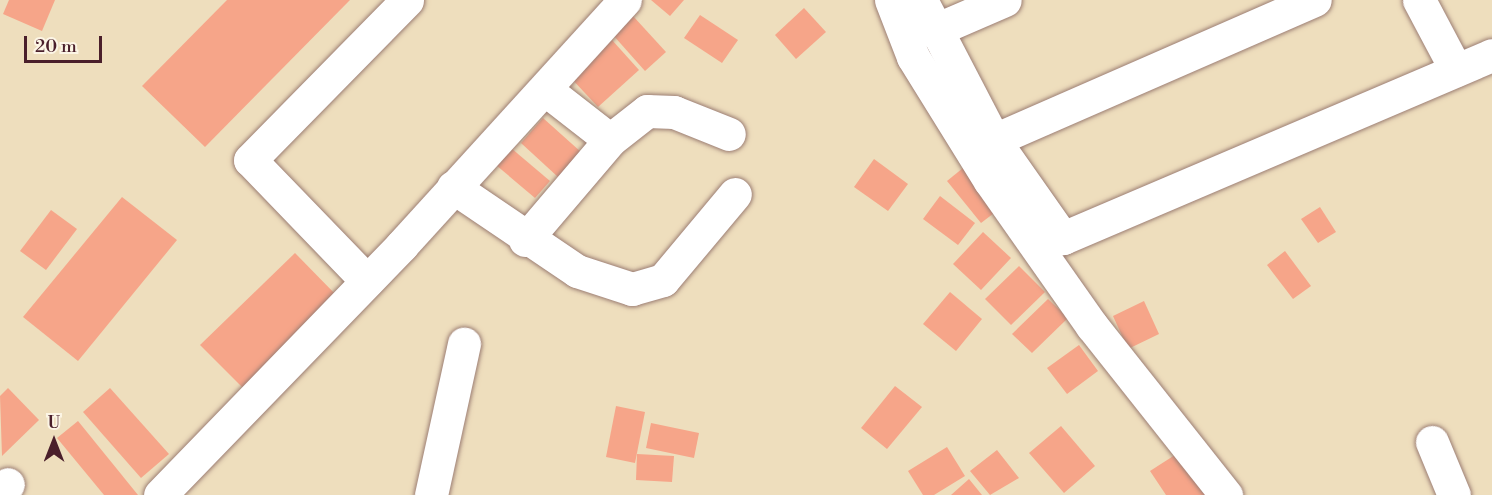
<!DOCTYPE html>
<html>
<head>
<meta charset="utf-8">
<style>
	body { margin:0 }
	#map { position:relative; width:1492px; height:495px; overflow:hidden; background:#eedebd; font-family:"Libre Bodoni",serif }
	div>[style] { position:absolute }
	[style*='--x'] { left:calc(var(--x)*1px); top:calc(var(--y)*1px); width:calc(var(--w)*1px); rotate:calc(var(--a)*1deg) }
	.building>* { inset:0; background:#f6a589 }
	.roads { filter:drop-shadow(0 0 2px #9c7e74) drop-shadow(0 0 2px #9c7e74) }
	.minor>* { height:33px; margin:-16.5px; padding:0 16.5px; transform-origin:16.5px; border-radius:16.5px; background:#fff }
	span { translate:-50% -50%; white-space:nowrap; text-align:center; line-height:1.15; -webkit-text-stroke:4.5px #fcf5e5; paint-order:stroke }
	.north { position:absolute; left:24px; top:411px; width:60px; height:60px; -webkit-text-stroke:4px #fcf5e5; paint-order:stroke; rotate:0deg; font-size:16px; font-weight:700; line-height:24px; text-align:center; color:#4a1f2b }
	.north::after { content:''; display:block; margin:auto; width:21px; height:27px; background:#4a1f2b; clip-path:polygon(50% 0,100% 100%,50% 72%,0 100%) }
	.scale { position:absolute; left:24px; top:36px; width:78px; height:27px; box-sizing:border-box; border:3px solid #4a1f2b; border-top:0; padding-left:8px; font-size:18px; line-height:21px; white-space:nowrap; color:#4a1f2b; -webkit-text-stroke:4px #fcf5e5; paint-order:stroke }
</style>
</head>
<body>
<div id="map">
	<div class="building">
		<i style="clip-path:polygon(9px 0,55px 0,42px 31px,3px 14px)"></i>
		<i style="clip-path:polygon(227px 0,350px 0,205px 147px,142px 86px)"></i>
		<i style="clip-path:polygon(651px 0,684px 0,670px 16px)"></i>
		<i style="clip-path:polygon(804px 8px,826px 32px,796px 59px,775px 35px)"></i>
		<i style="clip-path:polygon(700px 15px,738px 40px,722px 63px,684px 38px)"></i>
		<i style="clip-path:polygon(633px 16px,666px 52px,645px 71px,613px 35px)"></i>
		<i style="clip-path:polygon(612px 40px,639px 70px,598px 107px,570px 77px)"></i>
		<i style="clip-path:polygon(543px 118px,581px 152px,558px 177px,521px 143px)"></i>
		<i style="clip-path:polygon(511px 148px,550px 181px,535px 198px,496px 165px)"></i>
		<i style="clip-path:polygon(874px 159px,908px 184px,888px 211px,854px 187px)"></i>
		<i style="clip-path:polygon(963px 168px,998px 210px,981px 223px,947px 181px)"></i>
		<i style="clip-path:polygon(940px 196px,975px 223px,958px 245px,923px 219px)"></i>
		<i style="clip-path:polygon(122px 197px,177px 240px,78px 361px,23px 317px)"></i>
		<i style="clip-path:polygon(1320px 207px,1336px 232px,1318px 243px,1301px 219px)"></i>
		<i style="clip-path:polygon(51px 210px,77px 229px,46px 270px,20px 251px)"></i>
		<i style="clip-path:polygon(983px 232px,1011px 258px,981px 290px,953px 264px)"></i>
		<i style="clip-path:polygon(1285px 251px,1311px 286px,1293px 299px,1267px 265px)"></i>
		<i style="clip-path:polygon(295px 253px,341px 300px,247px 392px,200px 345px)"></i>
		<i style="clip-path:polygon(1019px 266px,1045px 292px,1011px 325px,985px 299px)"></i>
		<i style="clip-path:polygon(950px 292px,982px 319px,956px 351px,923px 324px)"></i>
		<i style="clip-path:polygon(1048px 299px,1068px 318px,1032px 353px,1012px 334px)"></i>
		<i style="clip-path:polygon(1144px 301px,1159px 334px,1128px 349px,1113px 316px)"></i>
		<i style="clip-path:polygon(1079px 345px,1098px 371px,1067px 394px,1047px 368px)"></i>
		<i style="clip-path:polygon(895px 386px,922px 407px,887px 449px,861px 428px)"></i>
		<i style="clip-path:polygon(8px 388px,39px 420px,2px 456px,0 396px)"></i>
		<i style="clip-path:polygon(110px 388px,169px 454px,141px 478px,83px 412px)"></i>
		<i style="clip-path:polygon(616px 406px,645px 412px,635px 463px,606px 457px)"></i>
		<i style="clip-path:polygon(78px 421px,138px 495px,104px 495px,57px 438px)"></i>
		<i style="clip-path:polygon(651px 423px,699px 433px,694px 458px,646px 448px)"></i>
		<i style="clip-path:polygon(1061px 426px,1095px 466px,1064px 493px,1029px 453px)"></i>
		<i style="clip-path:polygon(947px 447px,965px 476px,934px 495px,923px 495px,908px 471px)"></i>
		<i style="clip-path:polygon(997px 450px,1019px 478px,990px 495px,970px 471px)"></i>
		<i style="clip-path:polygon(1178px 453px,1206px 495px,1166px 495px,1150px 471px)"></i>
		<i style="clip-path:polygon(637px 454px,674px 456px,672px 482px,636px 480px)"></i>
		<i style="clip-path:polygon(969px 479px,982px 495px,951px 495px)"></i>
	</div>
	<div class="roads">
		<div class="minor">
			<i style="--x:891;--y:0;--w:61;--a:68.9"></i>
			<i style="--x:913;--y:57;--w:146;--a:58.2"></i>
			<i style="--x:990;--y:181;--w:177;--a:54.9"></i>
			<i style="--x:1092;--y:326;--w:216;--a:51.6"></i>
			<i style="--x:921;--y:0;--w:158;--a:62.5"></i>
			<i style="--x:994;--y:140;--w:120;--a:54.9"></i>
			<i style="--x:1063;--y:238;--w:466;--a:-23.1"></i>
			<i style="--x:1419;--y:0;--w:79;--a:62.1"></i>
			<i style="--x:933;--y:31;--w:78;--a:-23.3"></i>
			<i style="--x:546;--y:90;--w:81;--a:38"></i>
			<i style="--x:610;--y:140;--w:47;--a:-38.1"></i>
			<i style="--x:647;--y:111;--w:27;--a:2"></i>
			<i style="--x:674;--y:112;--w:59;--a:21.8"></i>
			<i style="--x:994;--y:140;--w:350;--a:-23.6"></i>
			<i style="--x:453;--y:187;--w:150;--a:34.1"></i>
			<i style="--x:577;--y:271;--w:58;--a:18.1"></i>
			<i style="--x:632;--y:289;--w:32;--a:-16"></i>
			<i style="--x:663;--y:280;--w:112;--a:-50.1"></i>
			<i style="--x:525;--y:240;--w:131;--a:-49.6"></i>
			<i style="--x:367;--y:281;--w:168;--a:-134"></i>
			<i style="--x:250;--y:160;--w:224;--a:-45.5"></i>
			<i style="--x:1432;--y:442;--w:57;--a:67.5"></i>
			<i style="--x:0;--y:492;--w:11;--a:-45"></i>
			<i style="--x:160;--y:495;--w:348;--a:-45.9"></i>
			<i style="--x:402;--y:245;--w:331;--a:-47.7"></i>
			<i style="--x:431;--y:495;--w:155;--a:-77.7"></i>
		</div>
	</div>
	<div class="north">U</div>
	<div class="scale">20 m</div>
</div>
</body>
</html>
